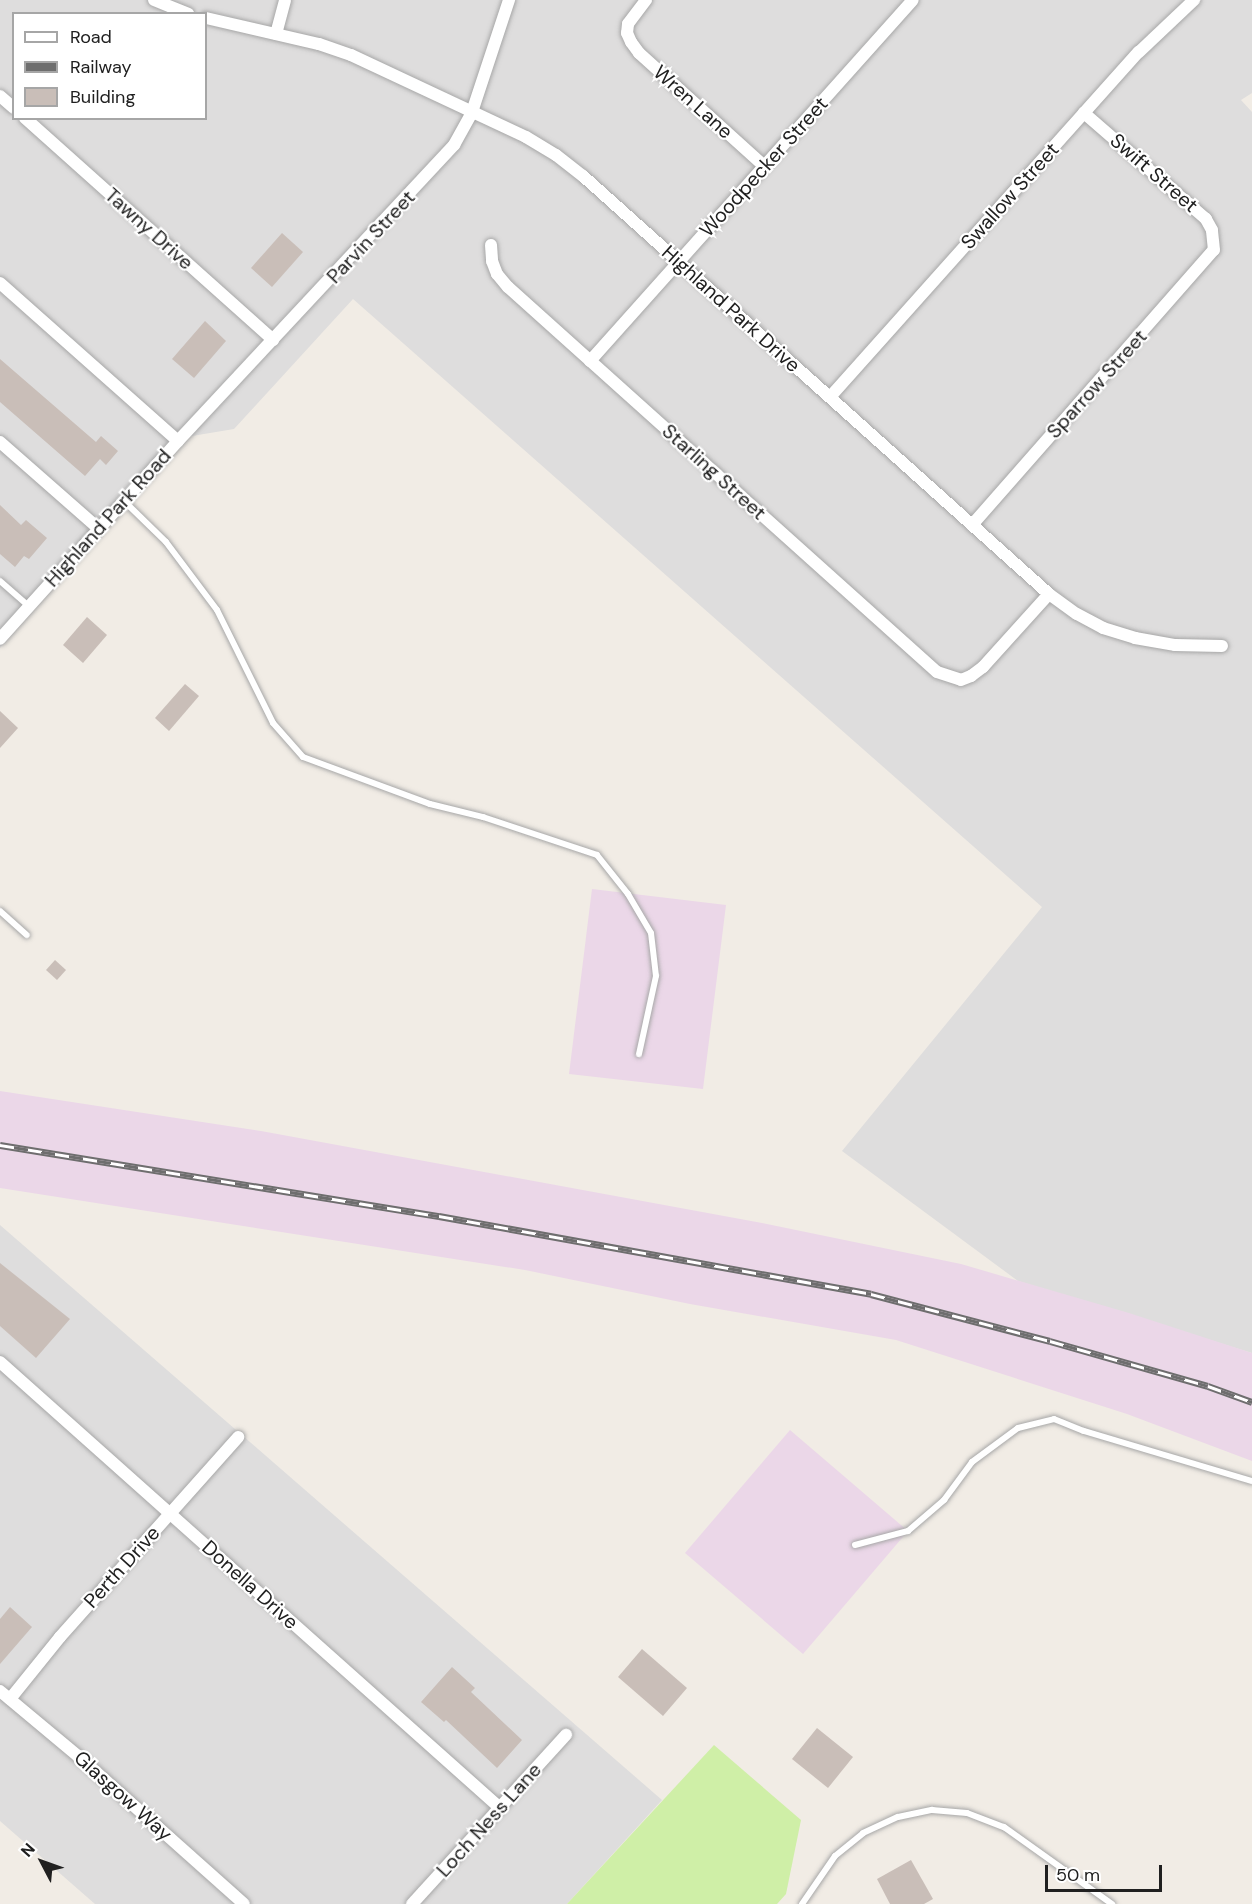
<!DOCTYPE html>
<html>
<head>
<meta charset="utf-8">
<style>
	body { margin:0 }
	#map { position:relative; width:1252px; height:1904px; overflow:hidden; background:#f1ece5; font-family:"DM Sans",sans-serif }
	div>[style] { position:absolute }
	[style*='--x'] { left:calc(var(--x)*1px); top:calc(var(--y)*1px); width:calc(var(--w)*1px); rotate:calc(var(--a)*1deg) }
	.residential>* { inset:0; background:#dedddd }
	.industrial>* { inset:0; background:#ebd7e8 }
	.grass>* { inset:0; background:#cfefa7 }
	.building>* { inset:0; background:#c9beb8 }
	.roads { filter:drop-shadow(0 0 2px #a7a7a7) drop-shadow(0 0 2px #a7a7a7) }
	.service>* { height:6px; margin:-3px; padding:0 3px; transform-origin:3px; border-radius:3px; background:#fff }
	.minor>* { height:12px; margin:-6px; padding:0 6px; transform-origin:6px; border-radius:6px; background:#fff }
	.rail>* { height:7px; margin-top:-3.5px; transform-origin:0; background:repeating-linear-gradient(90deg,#fff 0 14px,#6e6e6e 0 28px); box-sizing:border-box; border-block:2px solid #6e6e6e }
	span { translate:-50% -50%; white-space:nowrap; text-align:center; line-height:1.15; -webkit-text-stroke:4.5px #fff; paint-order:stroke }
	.street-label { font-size:20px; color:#202020 }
	.legend { position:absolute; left:12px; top:12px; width:195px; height:108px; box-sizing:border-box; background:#fff; border:2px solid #a6a6a6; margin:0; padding:8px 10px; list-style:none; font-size:18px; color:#202020 }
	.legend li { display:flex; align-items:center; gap:12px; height:30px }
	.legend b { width:30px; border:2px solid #a6a6a6 }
	.north { position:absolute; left:12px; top:1832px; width:60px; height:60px; -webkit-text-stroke:4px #fff; paint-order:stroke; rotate:311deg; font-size:16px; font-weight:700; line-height:24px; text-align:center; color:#202020 }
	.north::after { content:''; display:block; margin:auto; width:21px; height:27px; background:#202020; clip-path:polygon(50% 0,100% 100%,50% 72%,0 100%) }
	.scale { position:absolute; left:1045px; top:1865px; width:117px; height:27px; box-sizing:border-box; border:3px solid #202020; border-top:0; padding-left:8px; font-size:18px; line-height:21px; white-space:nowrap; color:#202020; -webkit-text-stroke:4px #fff; paint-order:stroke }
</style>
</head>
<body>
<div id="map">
	<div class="residential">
		<i style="clip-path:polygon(evenodd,0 0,1252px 0,1252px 93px,1241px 100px,1252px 112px,1252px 1353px,1018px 1281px,842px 1151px,1042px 907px,353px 299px,234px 429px,186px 437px,0 648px,0 0,14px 14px,206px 14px,206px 118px,14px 118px,14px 14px)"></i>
		<i style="clip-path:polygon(0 1225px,662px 1800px,567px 1904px,95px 1904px,0 1821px)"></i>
	</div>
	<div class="industrial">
		<i style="clip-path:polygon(592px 889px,726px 905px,703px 1089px,569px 1074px)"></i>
		<i style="clip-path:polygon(0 1091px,261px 1131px,762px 1223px,961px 1264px,1129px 1313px,1252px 1353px,1252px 1461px,1127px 1414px,896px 1340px,690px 1304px,525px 1270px,0 1188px)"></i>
		<i style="clip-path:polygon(790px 1430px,908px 1531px,803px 1654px,685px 1553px)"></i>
	</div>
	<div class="grass">
		<i style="clip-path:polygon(714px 1745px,801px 1820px,786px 1894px,777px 1904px,567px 1904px)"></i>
	</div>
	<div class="building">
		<i style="clip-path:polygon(282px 233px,303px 252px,272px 287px,251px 268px)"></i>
		<i style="clip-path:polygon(205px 321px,226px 341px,194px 378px,172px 359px)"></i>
		<i style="clip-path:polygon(0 359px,96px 442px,101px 436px,118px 451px,106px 465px,100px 459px,85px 476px,0 402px)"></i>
		<i style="clip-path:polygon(0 505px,21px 525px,26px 520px,47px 538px,29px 559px,24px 556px,15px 567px,0 554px)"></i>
		<i style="clip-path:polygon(87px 617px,107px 635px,83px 663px,63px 645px)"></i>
		<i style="clip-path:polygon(185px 684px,199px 696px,169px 731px,155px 718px)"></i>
		<i style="clip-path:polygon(0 711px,18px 728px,0 748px)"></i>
		<i style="clip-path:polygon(55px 960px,66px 970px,57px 980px,46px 970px)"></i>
		<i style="clip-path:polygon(0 1263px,70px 1319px,36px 1358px,0 1326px)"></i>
		<i style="clip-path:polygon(10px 1607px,32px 1627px,0 1664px,0 1619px)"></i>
		<i style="clip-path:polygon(642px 1649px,687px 1688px,663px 1716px,618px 1677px)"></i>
		<i style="clip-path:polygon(452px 1667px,475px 1688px,471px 1692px,522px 1740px,497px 1768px,446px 1720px,444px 1722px,421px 1702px)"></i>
		<i style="clip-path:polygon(817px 1728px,853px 1757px,828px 1788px,792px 1759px)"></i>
		<i style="clip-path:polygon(911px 1860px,933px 1899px,924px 1904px,890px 1904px,877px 1879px)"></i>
	</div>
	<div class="roads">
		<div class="service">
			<i style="--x:123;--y:500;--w:60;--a:44.3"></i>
			<i style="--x:166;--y:542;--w:85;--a:53.1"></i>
			<i style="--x:217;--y:610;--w:126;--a:63.6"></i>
			<i style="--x:273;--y:723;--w:45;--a:48.6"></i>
			<i style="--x:303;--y:757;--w:135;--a:20.3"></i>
			<i style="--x:430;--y:804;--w:55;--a:13.8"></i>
			<i style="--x:483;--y:817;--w:120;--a:18.4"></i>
			<i style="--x:597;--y:855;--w:50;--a:51.5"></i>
			<i style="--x:628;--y:894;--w:45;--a:59.5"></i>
			<i style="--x:651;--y:933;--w:43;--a:83.4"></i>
			<i style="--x:656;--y:976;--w:80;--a:102.3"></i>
			<i style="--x:0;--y:581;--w:38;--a:41"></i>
			<i style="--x:0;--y:911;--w:36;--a:42"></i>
			<i style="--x:855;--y:1545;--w:55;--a:-14.8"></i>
			<i style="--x:908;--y:1531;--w:48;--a:-40.7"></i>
			<i style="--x:944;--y:1500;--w:47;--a:-53.6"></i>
			<i style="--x:972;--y:1462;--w:57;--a:-36.5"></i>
			<i style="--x:1018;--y:1428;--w:37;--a:-14"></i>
			<i style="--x:1054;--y:1419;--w:32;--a:22"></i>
			<i style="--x:1084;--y:1431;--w:175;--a:16.6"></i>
			<i style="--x:802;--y:1904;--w:58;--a:-55.5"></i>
			<i style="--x:835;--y:1856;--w:36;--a:-39"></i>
			<i style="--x:863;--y:1833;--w:38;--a:-25"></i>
			<i style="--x:898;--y:1817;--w:35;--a:-12"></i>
			<i style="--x:932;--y:1810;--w:35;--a:5"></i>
			<i style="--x:967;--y:1813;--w:40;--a:21"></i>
			<i style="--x:1004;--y:1827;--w:133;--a:35.5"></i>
		</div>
		<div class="minor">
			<i style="--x:154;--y:0;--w:37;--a:22"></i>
			<i style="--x:646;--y:0;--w:30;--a:127"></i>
			<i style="--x:628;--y:24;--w:9;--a:96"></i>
			<i style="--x:627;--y:33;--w:10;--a:66"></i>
			<i style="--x:631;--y:42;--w:14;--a:54"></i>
			<i style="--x:639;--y:53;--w:169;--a:42.1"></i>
			<i style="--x:206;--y:18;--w:116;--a:13"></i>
			<i style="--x:319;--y:44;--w:34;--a:19"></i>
			<i style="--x:351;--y:55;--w:193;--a:25.1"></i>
			<i style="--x:526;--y:137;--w:35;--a:31"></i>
			<i style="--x:556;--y:155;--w:34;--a:38"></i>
			<i style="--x:583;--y:176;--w:626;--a:41.89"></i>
			<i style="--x:1049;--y:594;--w:34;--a:36"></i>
			<i style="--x:1077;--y:614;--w:30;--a:28"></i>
			<i style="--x:1103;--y:628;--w:34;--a:17"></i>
			<i style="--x:1135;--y:638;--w:41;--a:9.9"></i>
			<i style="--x:1175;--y:645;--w:47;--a:1.2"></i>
			<i style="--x:276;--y:34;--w:35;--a:-75"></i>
			<i style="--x:0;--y:96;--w:18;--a:41"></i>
			<i style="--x:25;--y:118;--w:333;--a:41.8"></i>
			<i style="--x:491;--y:245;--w:16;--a:86"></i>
			<i style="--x:492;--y:261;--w:14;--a:69"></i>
			<i style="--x:497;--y:274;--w:17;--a:50"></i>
			<i style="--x:508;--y:287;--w:576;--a:41.91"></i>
			<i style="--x:937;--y:672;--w:25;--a:18"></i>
			<i style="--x:961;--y:680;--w:11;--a:-22"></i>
			<i style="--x:971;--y:676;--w:15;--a:-37"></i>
			<i style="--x:983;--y:667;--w:98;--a:-47.9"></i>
			<i style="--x:0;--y:283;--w:238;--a:41.6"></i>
			<i style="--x:178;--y:441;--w:266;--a:132"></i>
			<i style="--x:590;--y:361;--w:484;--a:-48.2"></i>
			<i style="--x:830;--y:397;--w:463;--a:-48.2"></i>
			<i style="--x:1139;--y:52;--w:76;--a:-43.4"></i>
			<i style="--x:178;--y:441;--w:405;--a:-47"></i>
			<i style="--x:454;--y:145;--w:38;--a:-61"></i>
			<i style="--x:472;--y:112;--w:118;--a:-71.7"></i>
			<i style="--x:0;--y:442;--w:130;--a:41.3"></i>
			<i style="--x:972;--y:525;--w:366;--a:-48.7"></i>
			<i style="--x:1214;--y:250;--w:20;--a:-96"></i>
			<i style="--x:1212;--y:230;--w:13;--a:-119"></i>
			<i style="--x:1206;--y:219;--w:162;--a:-139"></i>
			<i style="--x:0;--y:1362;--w:670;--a:41.73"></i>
			<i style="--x:0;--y:1691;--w:102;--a:39.8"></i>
			<i style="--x:78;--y:1756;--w:222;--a:41.7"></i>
			<i style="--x:10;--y:1699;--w:80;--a:-51.1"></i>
			<i style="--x:60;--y:1637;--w:268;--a:-48.3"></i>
			<i style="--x:412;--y:1904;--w:229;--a:-47.7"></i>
		</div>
	</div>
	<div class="rail">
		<i style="--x:0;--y:1145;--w:445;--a:9.2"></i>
		<i style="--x:439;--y:1216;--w:439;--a:10.2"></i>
		<i style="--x:871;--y:1294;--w:185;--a:14.7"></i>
		<i style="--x:1050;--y:1341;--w:164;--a:15.9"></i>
		<i style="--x:1208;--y:1386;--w:47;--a:20"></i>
	</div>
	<div class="street-label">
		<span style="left:693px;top:102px;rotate:42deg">Wren Lane</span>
		<span style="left:764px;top:167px;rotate:-48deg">Woodpecker Street</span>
		<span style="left:1154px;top:173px;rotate:41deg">Swift Street</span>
		<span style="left:1010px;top:196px;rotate:-48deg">Swallow Street</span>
		<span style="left:149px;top:229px;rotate:42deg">Tawny Drive</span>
		<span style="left:371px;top:237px;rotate:-47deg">Parvin Street</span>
		<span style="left:731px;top:309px;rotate:42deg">Highland Park Drive</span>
		<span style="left:1097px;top:384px;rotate:-48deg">Sparrow Street</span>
		<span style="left:714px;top:472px;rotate:42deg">Starling Street</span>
		<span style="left:108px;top:518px;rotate:-48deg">Highland Park Road</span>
		<span style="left:122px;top:1567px;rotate:-48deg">Perth Drive</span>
		<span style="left:250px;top:1585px;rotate:42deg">Donella Drive</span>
		<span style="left:123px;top:1796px;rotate:42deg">Glasgow Way</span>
		<span style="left:489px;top:1820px;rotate:-48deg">Loch Ness Lane</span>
	</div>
	<ul class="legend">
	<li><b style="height:8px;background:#fff"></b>Road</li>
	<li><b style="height:8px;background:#6e6e6e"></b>Railway</li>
	<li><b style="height:16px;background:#c9beb8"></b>Building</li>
	</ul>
	<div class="north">N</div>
	<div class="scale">50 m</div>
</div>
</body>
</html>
